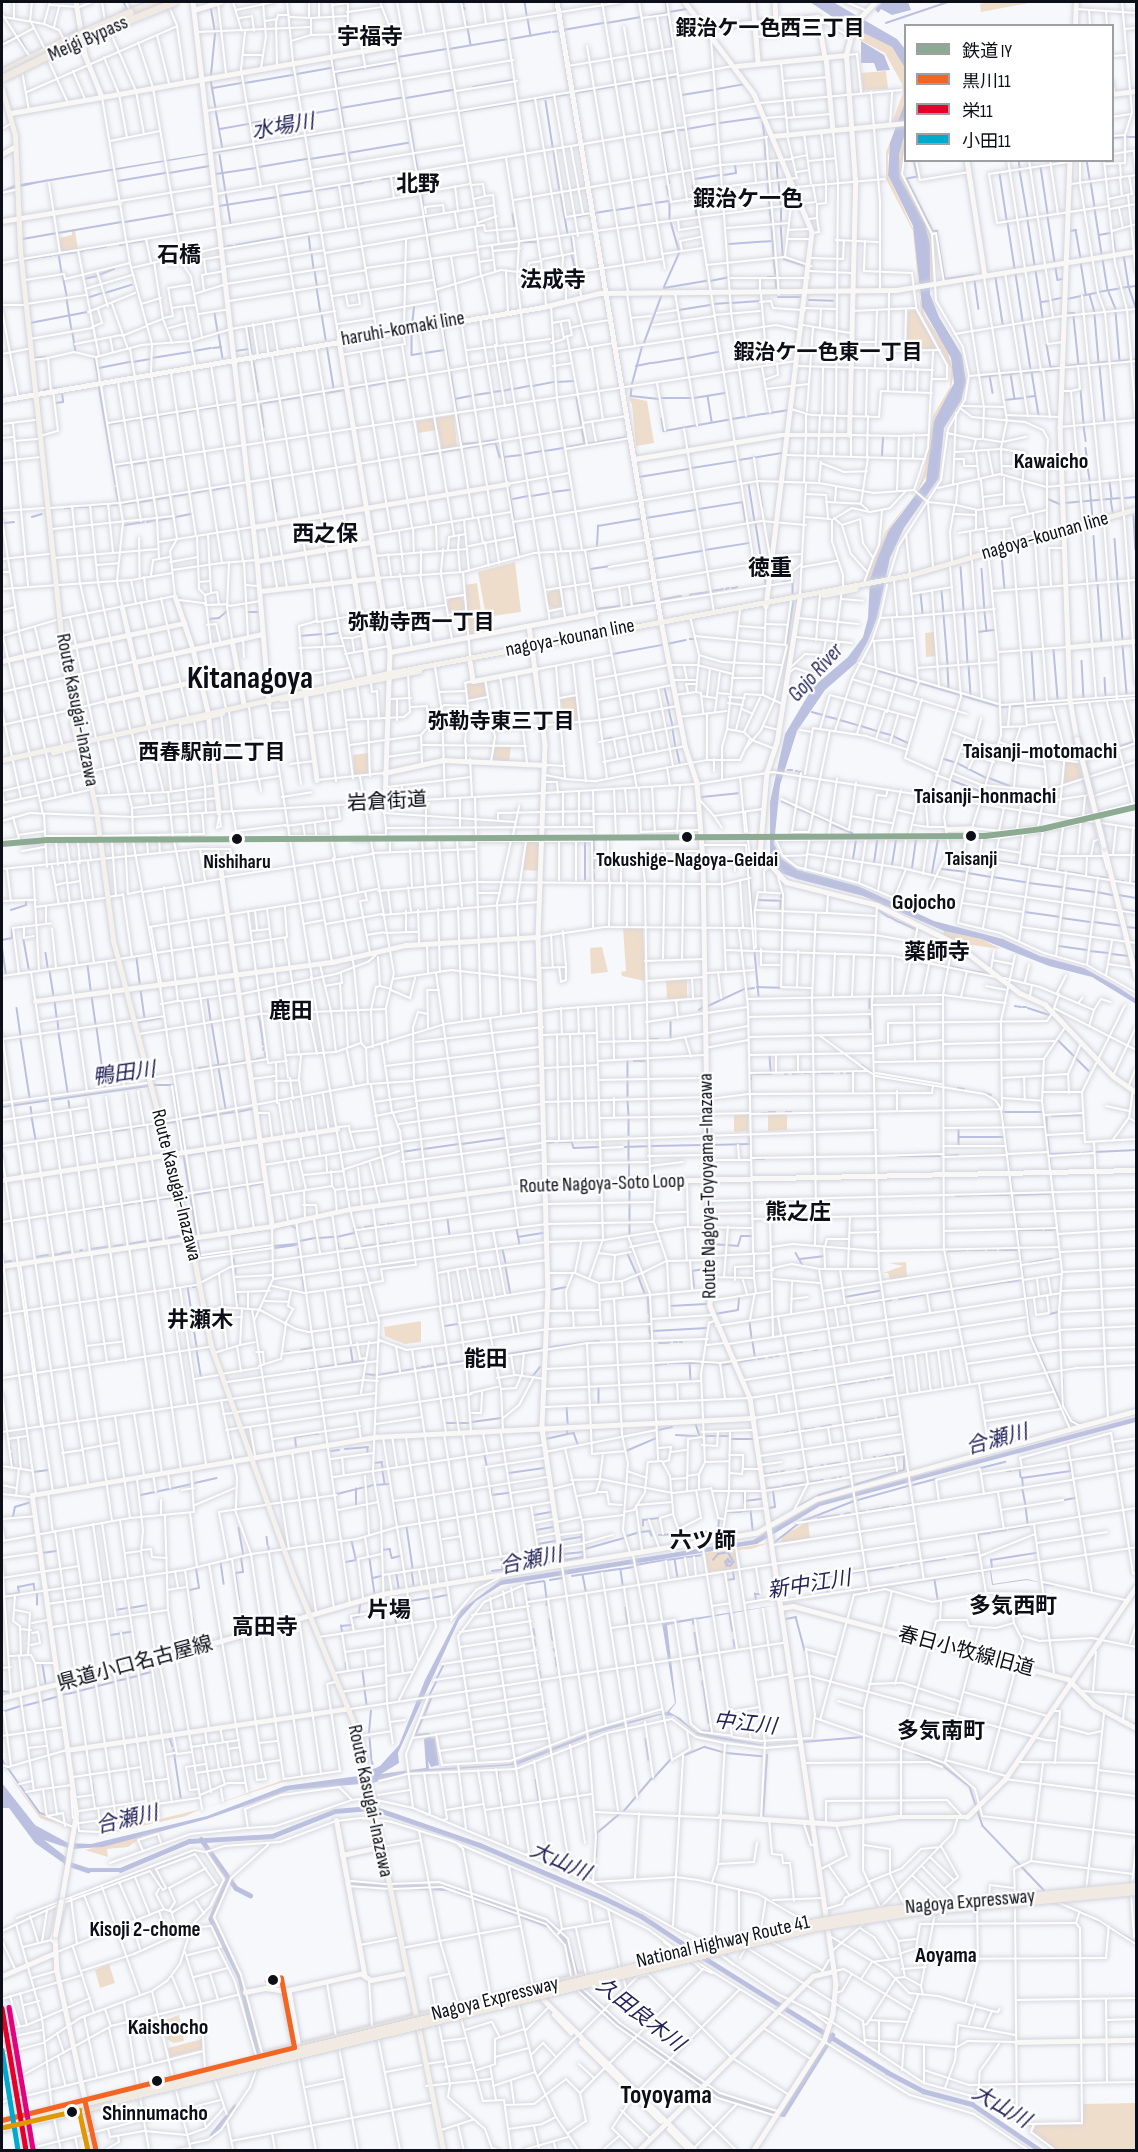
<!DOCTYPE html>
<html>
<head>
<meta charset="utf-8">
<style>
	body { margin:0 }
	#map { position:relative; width:1138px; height:2152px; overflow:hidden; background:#f7f8fb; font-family:"Sofia Sans Condensed","Noto Sans JP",sans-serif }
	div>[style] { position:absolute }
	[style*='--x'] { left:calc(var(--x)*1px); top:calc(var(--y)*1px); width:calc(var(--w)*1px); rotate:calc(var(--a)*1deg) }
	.green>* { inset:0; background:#efddcc }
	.round { border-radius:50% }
	.water>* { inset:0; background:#bbc0e0 }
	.stream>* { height:1.5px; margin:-0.75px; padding:0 0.75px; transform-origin:0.75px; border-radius:0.75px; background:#bbc0e0 }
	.river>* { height:4.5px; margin:-2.25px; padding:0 2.25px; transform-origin:2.25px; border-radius:2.25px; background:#bbc0e0 }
	.roads { filter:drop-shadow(0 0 2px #d2d3dc) drop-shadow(0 0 2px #d2d3dc) }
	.street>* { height:2px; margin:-1px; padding:0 1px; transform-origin:1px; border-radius:1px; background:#fefefe }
	.secondary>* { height:4.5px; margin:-2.25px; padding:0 2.25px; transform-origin:2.25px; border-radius:2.25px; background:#faf8f6 }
	.primary>* { height:5px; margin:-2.5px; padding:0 2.5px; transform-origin:2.5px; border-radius:2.5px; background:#f5f2ee }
	.highway>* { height:7px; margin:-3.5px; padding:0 3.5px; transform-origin:3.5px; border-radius:3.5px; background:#f0eae3 }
	.bridges { filter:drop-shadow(0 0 2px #d2d3dc) drop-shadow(0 0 2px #d2d3dc) }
	.secondary-bridge>* { height:4.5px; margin:-2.25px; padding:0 2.25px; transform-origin:2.25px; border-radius:2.25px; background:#faf8f6 }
	.highway-bridge>* { height:7px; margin:-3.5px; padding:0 3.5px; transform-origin:3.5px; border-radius:3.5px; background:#f0eae3 }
	.bus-1>* { height:4.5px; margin:-2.25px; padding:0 2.25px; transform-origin:2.25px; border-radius:2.25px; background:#f26522 }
	.bus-2>* { height:4.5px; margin:-2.25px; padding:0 2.25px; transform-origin:2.25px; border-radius:2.25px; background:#e4002b }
	.bus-3>* { height:4.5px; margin:-2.25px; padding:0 2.25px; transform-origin:2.25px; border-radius:2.25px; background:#00a9ce }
	.bus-4>* { height:4.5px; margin:-2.25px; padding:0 2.25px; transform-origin:2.25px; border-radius:2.25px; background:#e5007d }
	.bus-5>* { height:4.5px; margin:-2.25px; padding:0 2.25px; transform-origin:2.25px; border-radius:2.25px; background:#e09702 }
	.rail-1>* { height:6px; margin:-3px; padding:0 3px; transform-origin:3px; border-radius:3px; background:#8cab92 }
	.dots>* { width:16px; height:16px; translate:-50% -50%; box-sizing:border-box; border:3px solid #fff; border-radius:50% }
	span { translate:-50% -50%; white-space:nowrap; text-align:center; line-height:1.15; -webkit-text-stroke:4.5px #fff; paint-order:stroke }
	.street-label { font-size:20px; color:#0c0e18 }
	.stop-label { font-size:20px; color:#0c0e18; font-weight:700 }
	.neighbourhood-label { font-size:21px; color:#0c0e18; font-weight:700 }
	.water-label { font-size:21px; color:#222258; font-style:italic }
	.quarter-label { font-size:22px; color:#0c0e18; font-weight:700 }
	.district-label { font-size:26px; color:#0c0e18; font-weight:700 }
	.town-label { font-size:32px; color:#0c0e18; font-weight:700 }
	.frame { position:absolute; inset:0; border:3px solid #0c0e18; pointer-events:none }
	.legend { position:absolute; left:904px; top:24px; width:210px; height:138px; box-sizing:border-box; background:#fff; border:2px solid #9e9fa3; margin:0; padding:8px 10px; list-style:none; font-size:18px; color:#0c0e18 }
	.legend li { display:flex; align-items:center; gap:12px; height:30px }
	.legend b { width:30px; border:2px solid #9e9fa3 }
</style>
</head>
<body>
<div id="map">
	<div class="green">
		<i style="clip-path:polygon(989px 2px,1034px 2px,981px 12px,980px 4px)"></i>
		<i style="clip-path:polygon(855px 29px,892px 47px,905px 68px,905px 102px,898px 122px,892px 123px,903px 93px,902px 84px,885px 53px,852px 36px)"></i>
		<i style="clip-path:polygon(886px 71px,888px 89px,863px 90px,861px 73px)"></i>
		<i style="clip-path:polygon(897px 125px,888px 156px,888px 175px,916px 235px,920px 298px,925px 316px,947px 349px,954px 373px,949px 397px,934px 421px,929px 472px,917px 492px,925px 469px,933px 416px,950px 387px,951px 369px,921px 313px,913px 231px,886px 179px,886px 152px)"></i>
		<i style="clip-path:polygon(905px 133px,902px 175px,931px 232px,933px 281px,929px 281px,928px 234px,900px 178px,899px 155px)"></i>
		<i style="clip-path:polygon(72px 231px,75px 231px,78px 249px,61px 252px,59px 238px,72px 235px)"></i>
		<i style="clip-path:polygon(915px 310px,938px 349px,937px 350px,906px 349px,908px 312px)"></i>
		<i style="clip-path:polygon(628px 397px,647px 401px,654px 443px,636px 446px,632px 404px)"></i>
		<i style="clip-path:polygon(454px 415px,457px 447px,442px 449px,438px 430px,418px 433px,417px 421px)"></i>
		<i style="clip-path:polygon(915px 493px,889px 530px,870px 579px,866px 580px,886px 531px)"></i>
		<i style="clip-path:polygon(515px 562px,521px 612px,486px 617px,478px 572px)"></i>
		<i style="clip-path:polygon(477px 583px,484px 632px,469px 635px,465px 585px)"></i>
		<i class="round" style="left:546px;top:590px;width:18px;height:18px"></i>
		<i class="round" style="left:447px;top:596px;width:18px;height:18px"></i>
		<i style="clip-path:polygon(934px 632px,936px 656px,926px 657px,925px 633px)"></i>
		<i style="clip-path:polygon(484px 681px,486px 697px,469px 700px,466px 685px)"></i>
		<i style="clip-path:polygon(576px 696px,580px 720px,564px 721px,561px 699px)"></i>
		<i style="clip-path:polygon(495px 746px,511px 747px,509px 762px,492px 760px)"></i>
		<i style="clip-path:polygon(368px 753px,368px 774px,354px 776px,353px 755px)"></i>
		<i style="clip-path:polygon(1065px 760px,1078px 763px,1082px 778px,1064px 783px)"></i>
		<i style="clip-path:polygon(527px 842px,539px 842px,539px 871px,523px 870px)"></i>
		<i style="clip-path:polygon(623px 928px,643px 928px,645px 981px,622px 976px,621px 972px,626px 971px)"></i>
		<i style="clip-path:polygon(944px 931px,981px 939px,1001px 949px,957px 943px,943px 935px)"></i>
		<i style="clip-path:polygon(602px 947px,608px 972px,591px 974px,590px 948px)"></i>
		<i style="clip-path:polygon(687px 979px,687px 998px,667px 999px,666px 980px)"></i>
		<i style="clip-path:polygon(768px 1114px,787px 1114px,787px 1130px,768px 1131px)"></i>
		<i style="clip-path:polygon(734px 1115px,749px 1115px,748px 1131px,734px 1132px)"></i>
		<i style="clip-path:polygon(906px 1262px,907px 1277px,890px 1280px,888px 1273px,883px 1273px,903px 1266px,889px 1263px)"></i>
		<i style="clip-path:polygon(421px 1321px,421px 1342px,405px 1344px,385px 1336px,384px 1327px)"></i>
		<i style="clip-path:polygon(808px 1522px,810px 1538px,780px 1543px,783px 1535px)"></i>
		<i style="clip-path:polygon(769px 1543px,751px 1549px,736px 1550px,737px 1569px,708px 1572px,705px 1553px)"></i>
		<i style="clip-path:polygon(2px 1766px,39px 1814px,61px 1825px,40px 1818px)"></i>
		<i style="clip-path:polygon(340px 1772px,283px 1782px,202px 1809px,283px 1780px)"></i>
		<i style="clip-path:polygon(201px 1809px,186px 1816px,99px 1836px,99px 1834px)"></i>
		<i style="clip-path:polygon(145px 1835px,128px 1847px,107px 1849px,108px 1857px,85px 1850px)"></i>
		<i style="clip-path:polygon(109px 1964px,115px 1983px,100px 1988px,95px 1970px)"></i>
		<i style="clip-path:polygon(179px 2015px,184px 2041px,173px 2043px,167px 2039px,163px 2021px)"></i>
		<i style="clip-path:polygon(202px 2039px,202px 2049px,170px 2057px,168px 2048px)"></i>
		<i style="clip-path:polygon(1136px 2103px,1136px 2150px,1056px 2150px,1032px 2132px,1037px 2125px,1083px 2125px,1083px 2104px)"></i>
	</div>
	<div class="water">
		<i style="clip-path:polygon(810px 2px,833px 2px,897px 39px,905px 49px,905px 68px,892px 47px,837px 20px)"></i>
		<i style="clip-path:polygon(882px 2px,908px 2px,911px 10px,892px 15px,881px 9px,878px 13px,875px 9px)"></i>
		<i style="clip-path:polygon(861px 41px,884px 55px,890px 70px,877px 71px,874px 63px,861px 63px)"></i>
		<i style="clip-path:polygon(905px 102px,905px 133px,899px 155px,900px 178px,925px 224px,930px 244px,930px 294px,939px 317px,962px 355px,966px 382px,961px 401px,944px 428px,939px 478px,904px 528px,890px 558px,877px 618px,868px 641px,856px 663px,825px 690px,797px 731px,780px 785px,774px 844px,782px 859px,798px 870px,858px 886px,934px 921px,1003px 939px,1040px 956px,1084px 968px,1118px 987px,1136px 999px,1136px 1004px,1092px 977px,1049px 966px,981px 939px,944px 931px,863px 896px,797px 879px,779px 872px,770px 854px,770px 802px,785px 734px,813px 687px,848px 657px,863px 637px,868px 618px,870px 579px,879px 554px,889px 530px,926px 481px,934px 421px,954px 383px,951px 358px,922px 307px,913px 226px,888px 175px,890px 143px)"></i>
		<i style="clip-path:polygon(458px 112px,39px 183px,2px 191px,14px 185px,111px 169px)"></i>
		<i style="clip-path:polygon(1136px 1417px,1136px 1422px,820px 1506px,757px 1544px,501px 1585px,476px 1601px,459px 1620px,398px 1753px,399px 1763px,381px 1774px,426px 1768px,424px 1739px,429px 1737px,435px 1738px,439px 1765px,431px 1767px,428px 1761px,429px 1769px,509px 1764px,606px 1727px,667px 1712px,675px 1703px,662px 1623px,778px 1605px,667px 1625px,676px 1703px,669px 1712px,680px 1718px,696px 1732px,759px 1744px,800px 1743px,757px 1745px,712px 1738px,698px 1735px,674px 1716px,660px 1715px,600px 1732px,517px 1765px,413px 1772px,372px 1783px,290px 1790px,207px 1819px,103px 1847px,71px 1849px,44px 1840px,71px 1861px,69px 1867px,35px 1843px,9px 1808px,3px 1808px,2px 1813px,2px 1783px,35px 1825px,68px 1843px,91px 1844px,207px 1816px,285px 1786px,358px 1776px,380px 1766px,399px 1745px,425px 1680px,461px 1610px,501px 1580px,753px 1540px,819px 1502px)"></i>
		<i style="clip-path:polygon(991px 1570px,993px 1584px,1027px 1579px,1042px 1583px,1027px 1580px,992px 1585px,990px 1571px,785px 1604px)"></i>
	</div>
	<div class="stream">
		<i style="--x:124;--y:2;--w:7;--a:63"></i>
		<i style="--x:463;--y:2;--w:2;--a:63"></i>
		<i style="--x:525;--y:2;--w:13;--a:81"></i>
		<i style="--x:604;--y:2;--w:6;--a:0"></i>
		<i style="--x:1132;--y:2;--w:4;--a:0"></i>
		<i style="--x:211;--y:7;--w:23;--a:80"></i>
		<i style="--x:464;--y:7;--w:2;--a:63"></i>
		<i style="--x:669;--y:12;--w:18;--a:-9"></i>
		<i style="--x:650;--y:16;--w:17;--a:-10"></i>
		<i style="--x:667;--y:13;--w:11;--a:-95"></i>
		<i style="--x:668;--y:16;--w:31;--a:81"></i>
		<i style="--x:528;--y:19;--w:17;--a:80"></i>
		<i style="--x:467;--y:22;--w:4;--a:90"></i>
		<i style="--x:607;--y:23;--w:34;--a:-10"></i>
		<i style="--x:886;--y:23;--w:65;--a:-18.7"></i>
		<i style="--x:468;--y:28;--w:17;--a:80"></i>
		<i style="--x:563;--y:30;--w:42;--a:-9.7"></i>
		<i style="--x:553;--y:32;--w:6;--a:-9"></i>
		<i style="--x:20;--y:38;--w:13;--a:61"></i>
		<i style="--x:2;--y:39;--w:3;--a:72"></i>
		<i style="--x:511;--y:39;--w:40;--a:-10"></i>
		<i style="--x:8;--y:40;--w:7;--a:-27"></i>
		<i style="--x:5;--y:42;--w:1;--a:-45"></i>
		<i style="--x:449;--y:49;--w:60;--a:-9.6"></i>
		<i style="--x:333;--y:58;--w:12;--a:81"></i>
		<i style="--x:399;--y:62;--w:5;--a:-101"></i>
		<i style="--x:398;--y:57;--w:50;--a:-9.3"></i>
		<i style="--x:336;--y:73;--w:60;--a:-9.6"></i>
		<i style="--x:297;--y:74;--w:35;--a:-10"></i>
		<i style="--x:336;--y:74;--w:13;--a:81"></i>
		<i style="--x:211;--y:75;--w:41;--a:-84.4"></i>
		<i style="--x:211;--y:80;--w:28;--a:80"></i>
		<i style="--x:245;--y:83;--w:49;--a:-9.5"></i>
		<i style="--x:473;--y:87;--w:41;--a:-9.9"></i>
		<i style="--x:213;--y:88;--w:29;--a:-10"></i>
		<i style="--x:717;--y:89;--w:29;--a:-10"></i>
		<i style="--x:338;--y:90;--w:39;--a:80"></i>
		<i style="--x:574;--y:93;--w:103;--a:-9.5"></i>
		<i style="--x:682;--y:95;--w:31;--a:-9"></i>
		<i style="--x:406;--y:98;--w:48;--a:-9.7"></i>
		<i style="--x:546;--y:101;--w:47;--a:81.3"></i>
		<i style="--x:341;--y:108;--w:61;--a:-9.5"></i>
		<i style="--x:216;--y:110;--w:39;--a:80"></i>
		<i style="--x:459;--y:112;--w:111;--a:-9.3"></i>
		<i style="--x:304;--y:115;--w:35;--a:-10"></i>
		<i style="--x:410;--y:121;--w:31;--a:81"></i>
		<i style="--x:763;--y:122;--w:14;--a:82"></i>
		<i style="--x:252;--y:123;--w:49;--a:-9.5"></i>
		<i style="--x:720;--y:123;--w:43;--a:-7.9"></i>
		<i style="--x:220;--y:129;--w:29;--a:-10"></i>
		<i style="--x:687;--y:129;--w:29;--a:-10"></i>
		<i style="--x:678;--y:130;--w:7;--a:0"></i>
		<i style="--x:661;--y:133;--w:40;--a:80"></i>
		<i style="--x:663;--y:133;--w:11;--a:-10"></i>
		<i style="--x:1126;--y:137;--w:10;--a:0"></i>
		<i style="--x:765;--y:138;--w:22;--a:87"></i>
		<i style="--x:1112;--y:138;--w:12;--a:-5"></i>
		<i style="--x:554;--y:151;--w:40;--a:81.5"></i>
		<i style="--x:415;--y:154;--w:16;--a:79"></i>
		<i style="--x:220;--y:155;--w:70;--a:80.9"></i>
		<i style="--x:310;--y:159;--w:36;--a:-9"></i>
		<i style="--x:1019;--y:160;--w:7;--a:82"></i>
		<i style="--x:1060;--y:160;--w:1;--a:90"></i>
		<i style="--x:1087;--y:160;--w:20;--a:81"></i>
		<i style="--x:350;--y:161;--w:8;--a:-104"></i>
		<i style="--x:348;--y:153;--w:61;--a:-9.5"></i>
		<i style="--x:767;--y:162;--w:18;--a:87"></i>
		<i style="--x:777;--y:162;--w:16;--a:86"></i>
		<i style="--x:915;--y:163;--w:14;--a:78"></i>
		<i style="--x:918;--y:177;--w:11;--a:170"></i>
		<i style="--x:907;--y:179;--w:58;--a:63.4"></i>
		<i style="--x:933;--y:231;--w:4;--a:0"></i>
		<i style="--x:937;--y:231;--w:49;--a:80.5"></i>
		<i style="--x:945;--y:279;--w:29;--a:-8"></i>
		<i style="--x:259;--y:167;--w:49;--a:-9.5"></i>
		<i style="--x:1041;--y:167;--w:48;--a:81.5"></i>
		<i style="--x:1020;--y:171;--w:47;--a:80.1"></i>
		<i style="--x:169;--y:173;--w:42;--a:-9.7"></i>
		<i style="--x:216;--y:174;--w:40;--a:-8.5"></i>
		<i style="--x:419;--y:174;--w:17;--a:83"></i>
		<i style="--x:1000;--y:174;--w:47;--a:81.3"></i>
		<i style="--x:724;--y:175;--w:12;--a:-9"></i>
		<i style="--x:736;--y:173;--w:8;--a:-97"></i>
		<i style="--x:668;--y:176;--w:7;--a:74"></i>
		<i style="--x:392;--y:178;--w:10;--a:-11"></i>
		<i style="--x:382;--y:179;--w:7;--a:-8"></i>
		<i style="--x:695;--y:179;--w:25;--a:-9"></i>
		<i style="--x:118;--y:181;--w:49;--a:-9.5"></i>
		<i style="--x:364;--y:182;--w:7;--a:-8"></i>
		<i style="--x:779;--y:182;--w:23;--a:85"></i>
		<i style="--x:1091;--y:182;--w:24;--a:81"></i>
		<i style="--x:768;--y:183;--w:23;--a:85"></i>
		<i style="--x:355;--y:184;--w:8;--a:-7"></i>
		<i style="--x:341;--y:186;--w:9;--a:-6"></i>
		<i style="--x:667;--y:186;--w:9;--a:77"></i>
		<i style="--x:693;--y:186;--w:10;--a:79"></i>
		<i style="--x:316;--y:190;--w:21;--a:-8"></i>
		<i style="--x:422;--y:194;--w:13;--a:81"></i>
		<i style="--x:561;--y:194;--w:41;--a:80.1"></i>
		<i style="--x:279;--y:196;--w:33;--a:-9"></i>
		<i style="--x:726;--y:199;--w:43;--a:-5.3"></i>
		<i style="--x:695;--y:200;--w:15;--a:82"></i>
		<i style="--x:655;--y:203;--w:14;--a:-8"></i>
		<i style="--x:670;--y:203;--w:17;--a:90"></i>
		<i style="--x:219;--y:206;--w:59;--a:-8.8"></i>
		<i style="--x:637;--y:206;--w:15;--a:-8"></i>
		<i style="--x:770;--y:209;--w:14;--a:82"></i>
		<i style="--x:1095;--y:209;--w:46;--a:81.2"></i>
		<i style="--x:616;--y:210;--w:19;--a:-9"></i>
		<i style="--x:595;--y:213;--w:18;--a:-9"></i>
		<i style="--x:513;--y:214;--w:12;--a:81"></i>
		<i style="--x:576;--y:217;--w:14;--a:-12"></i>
		<i style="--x:1048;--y:217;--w:46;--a:81.2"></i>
		<i style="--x:426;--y:218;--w:16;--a:83"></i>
		<i style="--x:1028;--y:220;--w:46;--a:81.2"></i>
		<i style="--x:125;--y:222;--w:49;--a:-9.5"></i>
		<i style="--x:671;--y:222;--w:29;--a:74"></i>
		<i style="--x:781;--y:222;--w:14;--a:-90"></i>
		<i style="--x:1008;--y:223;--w:46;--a:81.2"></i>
		<i style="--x:781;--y:224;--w:31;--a:86"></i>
		<i style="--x:772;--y:225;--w:31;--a:86"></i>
		<i style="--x:1070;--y:231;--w:6;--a:-9"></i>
		<i style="--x:1076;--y:230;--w:29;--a:80"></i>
		<i style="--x:1113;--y:232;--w:21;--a:82"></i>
		<i style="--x:58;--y:233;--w:64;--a:-9.9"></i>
		<i style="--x:309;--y:235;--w:16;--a:83"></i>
		<i style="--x:1099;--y:235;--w:11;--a:-10"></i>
		<i style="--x:286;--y:237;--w:22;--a:-10"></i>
		<i style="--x:429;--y:238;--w:18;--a:84"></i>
		<i style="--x:572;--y:238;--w:14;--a:82"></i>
		<i style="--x:23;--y:239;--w:34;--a:-10"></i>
		<i style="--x:522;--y:242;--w:16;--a:0"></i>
		<i style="--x:129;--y:243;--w:15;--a:-8"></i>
		<i style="--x:729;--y:244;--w:44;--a:-3.9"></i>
		<i style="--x:120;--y:245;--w:5;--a:-11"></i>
		<i style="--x:236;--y:245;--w:48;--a:-9.7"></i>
		<i style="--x:228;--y:246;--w:5;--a:0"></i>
		<i style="--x:224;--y:247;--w:2;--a:0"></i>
		<i style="--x:84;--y:250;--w:22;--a:-8"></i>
		<i style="--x:80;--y:251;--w:3;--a:0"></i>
		<i style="--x:312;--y:253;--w:16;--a:83"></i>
		<i style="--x:61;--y:254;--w:16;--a:-7"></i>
		<i style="--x:572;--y:254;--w:18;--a:77"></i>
		<i style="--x:54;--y:255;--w:5;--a:-11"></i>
		<i style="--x:59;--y:254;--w:19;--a:81"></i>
		<i style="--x:1124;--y:255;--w:31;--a:81"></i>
		<i style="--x:50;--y:256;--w:1;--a:0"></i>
		<i style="--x:41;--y:257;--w:2;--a:0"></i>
		<i style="--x:44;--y:257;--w:4;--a:-14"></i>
		<i style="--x:774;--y:259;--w:17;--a:83"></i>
		<i style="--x:784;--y:259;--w:22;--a:18"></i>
		<i style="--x:1103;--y:259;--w:31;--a:81"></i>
		<i style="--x:25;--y:260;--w:15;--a:-11"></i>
		<i style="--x:432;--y:260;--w:28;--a:80"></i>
		<i style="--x:1081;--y:262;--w:32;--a:81"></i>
		<i style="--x:1056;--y:268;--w:12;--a:81"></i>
		<i style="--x:1058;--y:280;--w:4;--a:-14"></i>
		<i style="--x:315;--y:270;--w:15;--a:82"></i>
		<i style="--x:1036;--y:271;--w:31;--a:81"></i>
		<i style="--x:1041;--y:302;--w:8;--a:-7"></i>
		<i style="--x:1016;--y:274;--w:48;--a:81.5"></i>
		<i style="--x:63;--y:275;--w:21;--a:79"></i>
		<i style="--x:99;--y:275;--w:16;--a:-22"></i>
		<i style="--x:577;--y:276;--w:6;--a:81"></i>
		<i style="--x:768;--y:277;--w:8;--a:0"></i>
		<i style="--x:996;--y:278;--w:47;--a:81.3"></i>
		<i style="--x:84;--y:279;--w:13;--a:-13"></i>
		<i style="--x:776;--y:279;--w:11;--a:85"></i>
		<i style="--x:710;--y:281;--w:20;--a:-11"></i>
		<i style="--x:975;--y:281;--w:28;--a:82"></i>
		<i style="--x:664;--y:287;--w:37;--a:-66"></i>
		<i style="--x:1129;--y:287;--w:21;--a:71"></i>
		<i style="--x:317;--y:288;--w:24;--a:81"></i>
		<i style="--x:664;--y:288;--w:43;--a:-9.5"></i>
		<i style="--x:1120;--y:288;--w:16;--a:-7"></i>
		<i style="--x:437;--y:291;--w:28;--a:80"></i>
		<i style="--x:1098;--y:292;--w:20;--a:-9"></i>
		<i style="--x:1109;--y:292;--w:18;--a:68"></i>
		<i style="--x:105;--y:293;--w:28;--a:-17"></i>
		<i style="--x:1090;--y:295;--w:18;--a:74"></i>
		<i style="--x:778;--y:297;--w:26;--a:0"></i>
		<i style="--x:87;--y:298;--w:16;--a:-18"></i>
		<i style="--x:67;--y:299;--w:31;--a:81"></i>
		<i style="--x:1067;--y:299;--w:30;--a:-12"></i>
		<i style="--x:809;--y:300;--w:24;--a:2"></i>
		<i style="--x:1052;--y:300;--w:9;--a:-13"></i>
		<i style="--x:732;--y:303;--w:27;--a:-4"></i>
		<i style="--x:1041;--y:303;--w:15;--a:82"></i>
		<i style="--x:714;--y:304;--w:16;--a:-4"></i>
		<i style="--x:679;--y:310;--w:31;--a:-9"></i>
		<i style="--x:1116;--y:312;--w:49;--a:85.3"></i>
		<i style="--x:215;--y:313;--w:18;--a:81"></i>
		<i style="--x:1066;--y:313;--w:8;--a:0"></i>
		<i style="--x:322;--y:314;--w:26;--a:81"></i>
		<i style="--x:1095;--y:315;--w:48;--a:85.2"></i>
		<i style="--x:1074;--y:317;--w:48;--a:84.1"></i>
		<i style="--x:30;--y:323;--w:58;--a:-10.9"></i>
		<i style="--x:1024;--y:324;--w:47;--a:81.3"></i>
		<i style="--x:443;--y:325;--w:45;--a:81"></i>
		<i style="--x:412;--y:326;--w:19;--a:-84"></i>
		<i style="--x:248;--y:327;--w:26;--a:81"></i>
		<i style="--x:412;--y:330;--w:25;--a:90"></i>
		<i style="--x:412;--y:355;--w:11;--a:-10"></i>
		<i style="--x:73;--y:333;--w:18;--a:81"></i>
		<i style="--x:219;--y:334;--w:13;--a:81"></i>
		<i style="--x:644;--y:343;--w:52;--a:-69.8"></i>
		<i style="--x:327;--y:345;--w:44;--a:80.8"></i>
		<i style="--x:1047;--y:345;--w:22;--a:80"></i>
		<i style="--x:1051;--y:367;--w:7;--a:0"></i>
		<i style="--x:213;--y:348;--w:8;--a:-7"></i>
		<i style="--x:221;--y:347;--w:11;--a:80"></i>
		<i style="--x:194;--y:351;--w:17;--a:-10"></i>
		<i style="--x:236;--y:351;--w:13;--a:-9"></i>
		<i style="--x:425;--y:353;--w:19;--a:-9"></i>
		<i style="--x:34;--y:358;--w:11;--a:-5"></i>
		<i style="--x:95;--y:358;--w:23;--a:80"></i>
		<i style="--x:152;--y:358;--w:39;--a:-9"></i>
		<i style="--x:687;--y:358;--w:32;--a:-11"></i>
		<i style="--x:1133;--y:360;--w:3;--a:-18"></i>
		<i style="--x:133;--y:362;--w:17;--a:-10"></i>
		<i style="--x:254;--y:362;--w:30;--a:81"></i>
		<i style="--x:1111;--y:362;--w:19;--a:-6"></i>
		<i style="--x:653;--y:363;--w:31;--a:-9"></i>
		<i style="--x:1091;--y:364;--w:17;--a:-7"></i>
		<i style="--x:636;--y:366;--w:16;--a:-11"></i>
		<i style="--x:1065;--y:366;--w:22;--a:-5"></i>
		<i style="--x:1100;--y:366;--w:55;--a:84.8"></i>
		<i style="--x:99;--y:368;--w:33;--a:-11"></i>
		<i style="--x:1044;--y:371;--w:14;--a:-8"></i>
		<i style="--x:451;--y:372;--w:39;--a:81"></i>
		<i style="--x:1032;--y:372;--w:44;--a:80.8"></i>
		<i style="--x:1022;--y:373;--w:20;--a:-6"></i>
		<i style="--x:1011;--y:374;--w:25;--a:81"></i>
		<i style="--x:1002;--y:375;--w:17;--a:-7"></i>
		<i style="--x:990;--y:376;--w:17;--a:80"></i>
		<i style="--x:981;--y:377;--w:17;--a:-7"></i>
		<i style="--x:389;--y:382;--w:15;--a:-8"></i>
		<i style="--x:557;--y:382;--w:17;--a:-3"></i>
		<i style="--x:632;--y:384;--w:39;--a:-75"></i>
		<i style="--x:99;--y:385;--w:101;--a:80.4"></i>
		<i style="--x:369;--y:386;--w:16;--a:-11"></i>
		<i style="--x:533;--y:386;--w:21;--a:-11"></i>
		<i style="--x:53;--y:389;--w:6;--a:-9"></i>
		<i style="--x:348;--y:389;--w:16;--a:-11"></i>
		<i style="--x:514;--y:389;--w:16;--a:-11"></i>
		<i style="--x:632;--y:389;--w:7;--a:98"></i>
		<i style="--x:631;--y:396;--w:28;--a:6"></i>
		<i style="--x:44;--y:390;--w:5;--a:-11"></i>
		<i style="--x:1081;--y:390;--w:34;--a:85"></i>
		<i style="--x:503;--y:391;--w:8;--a:-14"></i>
		<i style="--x:493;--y:392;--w:8;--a:-7"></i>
		<i style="--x:326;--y:393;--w:18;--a:-9"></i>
		<i style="--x:475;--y:395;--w:15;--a:-8"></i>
		<i style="--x:304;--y:396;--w:18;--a:-9"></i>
		<i style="--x:708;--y:396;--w:26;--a:81"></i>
		<i style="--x:1026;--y:397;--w:9;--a:-6"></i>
		<i style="--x:577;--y:398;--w:27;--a:80"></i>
		<i style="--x:662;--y:398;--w:29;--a:0"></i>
		<i style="--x:694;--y:398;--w:31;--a:-9"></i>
		<i style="--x:455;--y:399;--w:16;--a:-11"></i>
		<i style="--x:282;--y:400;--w:18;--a:-9"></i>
		<i style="--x:1005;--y:400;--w:19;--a:-6"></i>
		<i style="--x:56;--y:403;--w:7;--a:-8"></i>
		<i style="--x:63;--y:402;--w:9;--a:-96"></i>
		<i style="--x:261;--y:403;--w:24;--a:83"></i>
		<i style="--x:263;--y:403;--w:15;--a:-8"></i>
		<i style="--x:220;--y:406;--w:16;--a:-11"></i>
		<i style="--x:242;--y:406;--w:15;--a:-8"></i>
		<i style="--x:200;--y:409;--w:16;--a:-7"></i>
		<i style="--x:180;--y:413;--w:15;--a:-11"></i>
		<i style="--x:458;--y:415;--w:29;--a:82"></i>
		<i style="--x:462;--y:444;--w:16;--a:-4"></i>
		<i style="--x:160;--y:416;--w:16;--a:-11"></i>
		<i style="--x:143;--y:419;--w:13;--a:-13"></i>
		<i style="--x:662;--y:419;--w:12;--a:81"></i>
		<i style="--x:664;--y:431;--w:65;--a:-9.8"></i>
		<i style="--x:732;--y:419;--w:57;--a:-9.1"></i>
		<i style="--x:126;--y:421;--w:13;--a:-9"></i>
		<i style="--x:110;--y:424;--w:12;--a:-9"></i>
		<i style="--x:1084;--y:426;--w:15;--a:82"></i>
		<i style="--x:582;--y:429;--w:14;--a:78"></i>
		<i style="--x:264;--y:432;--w:7;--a:82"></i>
		<i style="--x:482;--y:442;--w:14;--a:-8"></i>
		<i style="--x:502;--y:444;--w:37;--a:81"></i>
		<i style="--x:587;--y:444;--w:41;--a:-9.9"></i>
		<i style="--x:482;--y:445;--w:14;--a:-8"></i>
		<i style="--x:496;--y:443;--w:15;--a:74"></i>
		<i style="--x:567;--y:447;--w:18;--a:-9"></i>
		<i style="--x:464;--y:448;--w:14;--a:-8"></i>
		<i style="--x:1086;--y:448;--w:17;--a:83"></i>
		<i style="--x:545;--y:451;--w:18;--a:-9"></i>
		<i style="--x:442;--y:452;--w:17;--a:-10"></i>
		<i style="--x:525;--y:454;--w:17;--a:-10"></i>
		<i style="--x:424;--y:455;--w:14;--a:-8"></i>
		<i style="--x:882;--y:456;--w:19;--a:-87"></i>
		<i style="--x:505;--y:457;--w:16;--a:-7"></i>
		<i style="--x:168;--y:458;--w:11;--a:-10"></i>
		<i style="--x:739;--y:460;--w:44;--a:-9.2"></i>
		<i style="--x:151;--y:461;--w:12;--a:-9"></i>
		<i style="--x:134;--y:464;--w:12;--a:-9"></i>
		<i style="--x:117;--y:466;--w:12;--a:-9"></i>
		<i style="--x:269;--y:466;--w:11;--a:80"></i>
		<i style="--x:1088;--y:467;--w:13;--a:81"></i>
		<i style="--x:692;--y:468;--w:45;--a:-9"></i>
		<i style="--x:639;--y:477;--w:51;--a:-9.1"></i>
		<i style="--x:272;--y:480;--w:32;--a:81"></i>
		<i style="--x:1110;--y:482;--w:17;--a:83"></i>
		<i style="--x:759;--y:483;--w:24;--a:81"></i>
		<i style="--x:749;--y:484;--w:37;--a:81"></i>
		<i style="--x:1090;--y:484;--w:34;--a:85"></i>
		<i style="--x:509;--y:486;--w:33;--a:81"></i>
		<i style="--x:116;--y:488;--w:14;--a:78"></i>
		<i style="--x:213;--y:490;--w:16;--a:-11"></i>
		<i style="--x:553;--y:492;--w:17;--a:-7"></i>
		<i style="--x:193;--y:493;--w:15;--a:-11"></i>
		<i style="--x:174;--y:496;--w:14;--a:-8"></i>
		<i style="--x:532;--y:496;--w:17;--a:-10"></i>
		<i style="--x:1125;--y:498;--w:11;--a:-5"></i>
		<i style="--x:157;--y:499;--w:12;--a:-9"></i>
		<i style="--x:513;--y:499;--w:15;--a:-11"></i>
		<i style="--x:1048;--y:499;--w:13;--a:23"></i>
		<i style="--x:1111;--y:499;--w:13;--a:81"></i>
		<i style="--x:140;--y:502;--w:12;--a:-9"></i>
		<i style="--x:743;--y:503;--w:18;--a:81"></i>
		<i style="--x:1065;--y:503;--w:55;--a:-5.2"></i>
		<i style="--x:123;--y:504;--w:12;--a:-9"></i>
		<i style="--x:112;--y:505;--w:5;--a:0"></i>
		<i style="--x:92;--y:506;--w:15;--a:-4"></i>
		<i style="--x:74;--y:507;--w:3;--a:0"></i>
		<i style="--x:79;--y:507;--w:9;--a:0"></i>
		<i style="--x:65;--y:508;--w:5;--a:0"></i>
		<i style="--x:699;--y:509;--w:45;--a:-9"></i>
		<i style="--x:1134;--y:516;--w:33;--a:87"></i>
		<i style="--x:32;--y:517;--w:10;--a:-17"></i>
		<i style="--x:176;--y:517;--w:16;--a:-11"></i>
		<i style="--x:646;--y:518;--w:51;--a:-9.1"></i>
		<i style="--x:159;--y:520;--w:13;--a:-9"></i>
		<i style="--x:147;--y:522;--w:9;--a:-13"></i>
		<i style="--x:4;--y:523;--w:10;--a:-6"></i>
		<i style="--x:515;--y:523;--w:30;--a:81"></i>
		<i style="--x:756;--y:524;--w:37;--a:81"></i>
		<i style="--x:125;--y:525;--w:19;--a:-9"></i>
		<i style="--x:1094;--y:536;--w:45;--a:86.2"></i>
		<i style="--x:1115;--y:539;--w:41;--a:85.8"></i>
		<i style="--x:597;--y:546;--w:20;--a:-87"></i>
		<i style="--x:598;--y:526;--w:43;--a:-9.5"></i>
		<i style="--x:705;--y:550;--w:45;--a:-9"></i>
		<i style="--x:586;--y:551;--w:39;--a:80"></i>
		<i style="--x:587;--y:551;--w:10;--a:-11"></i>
		<i style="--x:1002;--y:555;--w:33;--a:85"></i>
		<i style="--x:654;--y:559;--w:49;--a:-9.5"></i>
		<i style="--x:763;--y:564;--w:20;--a:81"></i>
		<i style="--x:961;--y:567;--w:43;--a:86"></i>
		<i style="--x:591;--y:569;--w:19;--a:-9"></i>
		<i style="--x:982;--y:569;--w:39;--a:86"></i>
		<i style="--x:793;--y:581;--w:12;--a:90"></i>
		<i style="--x:783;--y:582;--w:7;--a:-8"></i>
		<i style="--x:1118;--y:583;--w:56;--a:84.9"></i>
		<i style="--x:1098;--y:584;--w:57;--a:86"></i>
		<i style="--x:732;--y:588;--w:2;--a:0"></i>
		<i style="--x:735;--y:588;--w:2;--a:-27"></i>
		<i style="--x:726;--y:589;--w:3;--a:-18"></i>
		<i style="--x:720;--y:590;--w:3;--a:-18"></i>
		<i style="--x:593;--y:591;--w:8;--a:76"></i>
		<i style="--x:712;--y:591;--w:6;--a:-9"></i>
		<i style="--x:942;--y:591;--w:21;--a:85"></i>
		<i style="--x:695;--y:594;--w:14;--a:-8"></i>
		<i style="--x:921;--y:594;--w:19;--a:84"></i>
		<i style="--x:690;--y:595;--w:3;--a:-18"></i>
		<i style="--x:660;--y:600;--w:21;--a:-11"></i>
		<i style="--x:595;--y:601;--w:1;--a:90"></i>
		<i style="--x:595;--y:603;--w:3;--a:72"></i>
		<i style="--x:643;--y:603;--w:11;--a:-10"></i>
		<i style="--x:634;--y:604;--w:8;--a:-7"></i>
		<i style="--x:627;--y:605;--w:3;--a:0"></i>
		<i style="--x:596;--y:607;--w:1;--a:90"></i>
		<i style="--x:596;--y:609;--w:24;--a:-7"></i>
		<i style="--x:247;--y:612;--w:12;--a:0"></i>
		<i style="--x:985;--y:612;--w:19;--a:84"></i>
		<i style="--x:965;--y:613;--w:50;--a:86.6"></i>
		<i style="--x:944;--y:615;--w:50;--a:85.4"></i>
		<i style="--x:208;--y:619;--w:11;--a:-5"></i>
		<i style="--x:219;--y:618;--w:11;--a:-41"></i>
		<i style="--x:978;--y:632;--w:17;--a:-7"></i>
		<i style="--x:325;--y:635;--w:13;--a:-9"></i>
		<i style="--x:300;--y:636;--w:22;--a:-5"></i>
		<i style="--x:690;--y:639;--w:3;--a:0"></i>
		<i style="--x:787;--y:643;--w:40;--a:-81.5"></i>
		<i style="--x:667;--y:644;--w:19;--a:-12"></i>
		<i style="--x:1123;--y:646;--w:48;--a:85.2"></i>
		<i style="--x:1054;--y:650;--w:49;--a:85.3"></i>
		<i style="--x:1032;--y:652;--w:49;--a:86.5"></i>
		<i style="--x:613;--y:654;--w:50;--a:-10.4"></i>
		<i style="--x:1082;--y:661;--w:37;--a:87"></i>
		<i style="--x:969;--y:666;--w:28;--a:86"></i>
		<i style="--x:948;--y:668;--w:20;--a:87"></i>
		<i style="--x:876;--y:670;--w:130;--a:16.5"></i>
		<i style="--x:1001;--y:707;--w:52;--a:-4.4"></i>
		<i style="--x:1105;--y:678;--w:17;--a:87"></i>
		<i style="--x:665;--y:688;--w:18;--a:77"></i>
		<i style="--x:1088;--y:700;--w:48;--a:-4.8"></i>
		<i style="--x:669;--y:709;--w:18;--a:77"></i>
		<i style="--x:812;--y:712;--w:11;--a:15"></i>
		<i style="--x:825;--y:716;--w:12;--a:14"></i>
		<i style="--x:840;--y:720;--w:19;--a:16"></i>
		<i style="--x:861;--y:726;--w:17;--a:17"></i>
		<i style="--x:673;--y:729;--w:18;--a:81"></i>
		<i style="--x:880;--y:732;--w:11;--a:15"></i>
		<i style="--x:893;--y:736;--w:17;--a:25"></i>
		<i style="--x:602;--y:740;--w:10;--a:-11"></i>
		<i style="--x:1121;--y:746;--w:13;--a:-18"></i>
		<i style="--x:677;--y:749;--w:14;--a:78"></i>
		<i style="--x:1104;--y:752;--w:13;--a:-18"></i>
		<i style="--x:1087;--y:757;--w:14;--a:-17"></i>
		<i style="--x:944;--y:759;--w:10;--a:17"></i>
		<i style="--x:957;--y:763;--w:33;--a:27"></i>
		<i style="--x:788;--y:770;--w:4;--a:0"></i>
		<i style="--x:796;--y:771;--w:1;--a:0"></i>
		<i style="--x:799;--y:772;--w:2;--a:0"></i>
		<i style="--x:989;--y:778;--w:22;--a:21"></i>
		<i style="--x:951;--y:780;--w:33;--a:21"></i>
		<i style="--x:702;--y:797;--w:36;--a:-6"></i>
		<i style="--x:782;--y:801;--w:14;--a:25"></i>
		<i style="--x:1135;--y:802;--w:1;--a:-45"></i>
		<i style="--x:797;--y:808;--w:15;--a:23"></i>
		<i style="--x:814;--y:815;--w:17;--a:25"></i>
		<i style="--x:831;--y:824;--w:23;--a:23"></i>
		<i style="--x:852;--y:833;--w:5;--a:79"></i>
		<i style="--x:853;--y:838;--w:30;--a:0"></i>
		<i style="--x:478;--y:839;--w:61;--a:0"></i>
		<i style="--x:544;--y:839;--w:50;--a:0"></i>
		<i style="--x:594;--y:839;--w:6;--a:90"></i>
		<i style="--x:293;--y:840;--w:58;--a:0"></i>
		<i style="--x:383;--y:840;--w:92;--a:-0.6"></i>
		<i style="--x:594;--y:849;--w:2;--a:-90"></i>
		<i style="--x:594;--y:851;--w:1;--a:-90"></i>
		<i style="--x:950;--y:853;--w:11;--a:10"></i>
		<i style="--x:594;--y:855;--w:2;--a:-90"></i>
		<i style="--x:749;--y:857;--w:81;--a:86.5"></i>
		<i style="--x:972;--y:857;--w:2;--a:0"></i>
		<i style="--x:976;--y:857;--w:1;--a:0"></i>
		<i style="--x:981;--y:858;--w:12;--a:9"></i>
		<i style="--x:853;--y:859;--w:18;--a:-81"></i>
		<i style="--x:997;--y:861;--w:21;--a:8"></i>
		<i style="--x:874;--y:863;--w:22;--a:-82"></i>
		<i style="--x:1021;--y:864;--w:16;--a:11"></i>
		<i style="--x:892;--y:865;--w:24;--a:-81"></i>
		<i style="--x:912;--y:868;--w:28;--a:-82"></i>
		<i style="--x:1040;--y:868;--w:16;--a:7"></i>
		<i style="--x:594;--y:869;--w:10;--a:-90"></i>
		<i style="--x:942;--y:869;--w:23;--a:7"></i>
		<i style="--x:1059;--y:871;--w:4;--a:0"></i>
		<i style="--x:594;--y:872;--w:2;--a:90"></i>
		<i style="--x:1068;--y:872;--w:6;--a:9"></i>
		<i style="--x:932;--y:873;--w:34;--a:-80"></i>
		<i style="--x:968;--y:873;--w:23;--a:10"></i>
		<i style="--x:1076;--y:873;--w:9;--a:13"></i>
		<i style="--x:1088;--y:875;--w:9;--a:13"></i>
		<i style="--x:993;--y:877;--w:33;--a:9"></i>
		<i style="--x:1100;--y:877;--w:7;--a:8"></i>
		<i style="--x:585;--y:880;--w:38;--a:-90"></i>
		<i style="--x:594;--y:880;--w:4;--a:-90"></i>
		<i style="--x:1117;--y:880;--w:1;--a:0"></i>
		<i style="--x:1122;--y:881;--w:1;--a:0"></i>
		<i style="--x:1132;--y:882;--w:3;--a:0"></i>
		<i style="--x:1029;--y:883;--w:34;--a:7"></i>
		<i style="--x:1066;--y:888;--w:29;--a:8"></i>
		<i style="--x:1097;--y:892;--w:16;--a:11"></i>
		<i style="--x:1119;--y:895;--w:17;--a:10"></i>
		<i style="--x:781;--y:898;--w:3;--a:-90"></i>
		<i style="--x:758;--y:900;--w:23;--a:2"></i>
		<i style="--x:781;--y:901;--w:8;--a:90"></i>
		<i style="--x:856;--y:901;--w:19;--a:18"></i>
		<i style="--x:877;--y:909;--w:14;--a:34"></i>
		<i style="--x:11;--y:910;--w:16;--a:-18"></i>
		<i style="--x:26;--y:905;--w:4;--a:-90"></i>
		<i style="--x:1125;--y:910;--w:11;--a:10"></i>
		<i style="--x:1025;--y:912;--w:34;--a:8"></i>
		<i style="--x:890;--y:917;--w:10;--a:29"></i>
		<i style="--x:1062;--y:918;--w:28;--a:8"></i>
		<i style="--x:900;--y:922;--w:17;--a:25"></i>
		<i style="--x:1094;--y:922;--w:27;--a:8"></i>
		<i style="--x:1127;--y:927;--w:9;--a:6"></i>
		<i style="--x:2;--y:940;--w:10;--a:-11"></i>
		<i style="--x:12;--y:938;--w:8;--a:-90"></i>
		<i style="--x:24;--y:940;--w:29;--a:80"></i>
		<i style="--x:916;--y:940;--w:34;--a:12"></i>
		<i style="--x:2;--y:944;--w:30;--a:82"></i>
		<i style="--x:1059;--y:946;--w:28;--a:8"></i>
		<i style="--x:1090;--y:951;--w:18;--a:6"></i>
		<i style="--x:755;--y:952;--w:44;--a:84.8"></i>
		<i style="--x:46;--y:953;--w:14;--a:82"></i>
		<i style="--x:1112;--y:954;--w:17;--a:7"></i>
		<i style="--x:1134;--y:957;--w:2;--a:0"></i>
		<i style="--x:137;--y:958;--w:25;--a:83"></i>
		<i style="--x:88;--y:965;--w:25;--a:83"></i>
		<i style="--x:949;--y:966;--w:14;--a:12"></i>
		<i style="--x:966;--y:970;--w:18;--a:9"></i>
		<i style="--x:50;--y:971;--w:24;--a:81"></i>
		<i style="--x:757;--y:987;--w:23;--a:2"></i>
		<i style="--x:747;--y:989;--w:7;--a:-8"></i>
		<i style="--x:141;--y:990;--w:28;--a:82"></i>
		<i style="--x:92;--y:996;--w:28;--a:82"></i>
		<i style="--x:870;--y:998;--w:10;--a:90"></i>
		<i style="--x:208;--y:999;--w:21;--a:82"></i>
		<i style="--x:55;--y:1001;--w:17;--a:83"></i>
		<i style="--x:708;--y:1006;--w:40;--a:-25"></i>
		<i style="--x:1015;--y:1006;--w:6;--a:9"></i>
		<i style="--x:1023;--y:1007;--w:3;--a:0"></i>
		<i style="--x:17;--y:1008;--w:28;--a:82"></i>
		<i style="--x:1028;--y:1008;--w:22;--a:18"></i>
		<i style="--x:699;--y:1010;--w:4;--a:-34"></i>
		<i style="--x:259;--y:1016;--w:2;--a:90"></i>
		<i style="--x:870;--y:1017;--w:2;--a:63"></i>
		<i style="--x:260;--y:1020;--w:20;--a:81"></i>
		<i style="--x:871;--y:1020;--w:8;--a:90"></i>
		<i style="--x:58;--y:1021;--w:9;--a:84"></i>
		<i style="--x:138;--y:1022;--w:23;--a:-10"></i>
		<i style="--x:671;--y:1022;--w:16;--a:90"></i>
		<i style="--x:212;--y:1023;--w:43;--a:80.5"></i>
		<i style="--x:97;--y:1028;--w:59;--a:82.1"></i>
		<i style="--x:59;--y:1033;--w:60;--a:81.3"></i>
		<i style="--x:21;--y:1039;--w:60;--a:81.3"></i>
		<i style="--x:648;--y:1039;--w:10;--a:0"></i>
		<i style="--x:1058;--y:1040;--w:23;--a:45"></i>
		<i style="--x:263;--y:1042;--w:3;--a:72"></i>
		<i style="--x:264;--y:1048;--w:2;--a:90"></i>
		<i style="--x:770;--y:1056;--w:15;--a:86"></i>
		<i style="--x:1076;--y:1058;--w:18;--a:45"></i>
		<i style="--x:257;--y:1059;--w:9;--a:-6"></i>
		<i style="--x:266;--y:1058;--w:5;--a:-101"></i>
		<i style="--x:251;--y:1060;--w:4;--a:0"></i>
		<i style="--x:628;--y:1061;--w:16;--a:90"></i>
		<i style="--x:634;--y:1061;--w:11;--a:0"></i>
		<i style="--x:229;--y:1064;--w:17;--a:-10"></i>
		<i style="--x:862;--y:1065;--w:14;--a:36"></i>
		<i style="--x:212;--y:1066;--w:14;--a:-8"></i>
		<i style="--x:199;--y:1068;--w:9;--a:-6"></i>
		<i style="--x:219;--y:1068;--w:42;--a:80.3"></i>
		<i style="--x:854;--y:1072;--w:3;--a:0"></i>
		<i style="--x:804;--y:1073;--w:7;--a:0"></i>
		<i style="--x:815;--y:1073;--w:3;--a:0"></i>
		<i style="--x:821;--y:1073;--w:2;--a:0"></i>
		<i style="--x:824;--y:1073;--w:4;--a:0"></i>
		<i style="--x:830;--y:1073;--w:3;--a:0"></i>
		<i style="--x:841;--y:1073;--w:1;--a:0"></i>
		<i style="--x:847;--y:1073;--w:4;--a:0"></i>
		<i style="--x:759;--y:1074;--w:12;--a:0"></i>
		<i style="--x:785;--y:1074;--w:2;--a:0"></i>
		<i style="--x:793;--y:1074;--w:7;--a:-8"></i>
		<i style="--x:751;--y:1080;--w:6;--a:-90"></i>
		<i style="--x:751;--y:1074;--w:7;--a:0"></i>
		<i style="--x:628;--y:1081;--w:15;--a:90"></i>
		<i style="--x:751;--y:1082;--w:1;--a:90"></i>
		<i style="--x:751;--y:1084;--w:4;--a:90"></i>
		<i style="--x:152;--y:1085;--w:21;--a:0"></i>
		<i style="--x:958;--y:1088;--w:6;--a:9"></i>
		<i style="--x:751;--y:1089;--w:3;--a:90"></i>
		<i style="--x:174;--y:1092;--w:59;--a:81.2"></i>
		<i style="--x:984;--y:1093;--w:7;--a:16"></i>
		<i style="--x:69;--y:1101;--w:7;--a:82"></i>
		<i style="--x:628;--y:1101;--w:14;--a:86"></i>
		<i style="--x:2;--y:1107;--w:147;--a:-8.2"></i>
		<i style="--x:31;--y:1107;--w:7;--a:82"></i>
		<i style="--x:1002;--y:1110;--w:62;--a:82.5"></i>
		<i style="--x:237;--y:1112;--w:16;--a:-11"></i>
		<i style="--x:769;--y:1112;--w:6;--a:0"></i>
		<i style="--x:786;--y:1112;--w:5;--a:0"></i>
		<i style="--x:1004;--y:1112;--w:37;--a:0"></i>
		<i style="--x:762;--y:1113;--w:5;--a:0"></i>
		<i style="--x:220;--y:1114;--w:14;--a:-8"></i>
		<i style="--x:1047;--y:1116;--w:17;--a:90"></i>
		<i style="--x:1052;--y:1116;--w:29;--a:-2"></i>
		<i style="--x:32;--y:1117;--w:22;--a:80"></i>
		<i style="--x:202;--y:1117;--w:14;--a:-8"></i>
		<i style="--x:629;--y:1119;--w:16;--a:90"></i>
		<i style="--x:182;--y:1120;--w:17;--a:-7"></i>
		<i style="--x:164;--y:1123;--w:11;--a:-5"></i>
		<i style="--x:153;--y:1125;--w:2;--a:0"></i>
		<i style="--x:149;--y:1126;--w:2;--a:-27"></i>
		<i style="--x:133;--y:1128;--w:12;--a:-9"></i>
		<i style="--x:959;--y:1130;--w:15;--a:90"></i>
		<i style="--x:114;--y:1131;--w:14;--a:-8"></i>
		<i style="--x:95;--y:1133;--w:14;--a:-8"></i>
		<i style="--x:76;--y:1136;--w:15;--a:-8"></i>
		<i style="--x:1048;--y:1136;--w:18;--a:84"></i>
		<i style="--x:959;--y:1137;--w:44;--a:0"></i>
		<i style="--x:629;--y:1140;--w:21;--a:90"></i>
		<i style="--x:559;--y:1142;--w:5;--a:0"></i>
		<i style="--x:566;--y:1142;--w:5;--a:0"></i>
		<i style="--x:572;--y:1142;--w:6;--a:72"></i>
		<i style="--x:574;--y:1148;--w:25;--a:-2"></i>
		<i style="--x:547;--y:1143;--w:7;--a:-8"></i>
		<i style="--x:462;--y:1144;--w:43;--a:-7.9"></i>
		<i style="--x:710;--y:1145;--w:40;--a:-1.4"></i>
		<i style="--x:750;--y:1144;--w:10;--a:-96"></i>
		<i style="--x:242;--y:1146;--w:10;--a:-11"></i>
		<i style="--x:651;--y:1146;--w:53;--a:-1.1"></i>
		<i style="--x:624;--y:1147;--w:23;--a:-2"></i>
		<i style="--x:2;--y:1148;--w:8;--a:83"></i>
		<i style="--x:224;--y:1149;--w:16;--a:-7"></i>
		<i style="--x:424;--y:1149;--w:35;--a:-8"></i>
		<i style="--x:208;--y:1152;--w:14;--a:-12"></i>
		<i style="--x:402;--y:1152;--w:19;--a:-9"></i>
		<i style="--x:1095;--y:1152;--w:41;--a:-2.8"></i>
		<i style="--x:1082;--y:1153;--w:9;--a:-6"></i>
		<i style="--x:1051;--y:1154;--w:28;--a:-2"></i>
		<i style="--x:184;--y:1155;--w:80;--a:80.7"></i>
		<i style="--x:188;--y:1155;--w:17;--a:-10"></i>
		<i style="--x:177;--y:1156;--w:5;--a:-11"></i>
		<i style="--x:898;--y:1156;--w:23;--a:0"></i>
		<i style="--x:922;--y:1156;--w:18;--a:0"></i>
		<i style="--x:945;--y:1156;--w:13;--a:-4"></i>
		<i style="--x:172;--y:1157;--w:3;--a:-18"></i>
		<i style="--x:1050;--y:1158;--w:12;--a:85"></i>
		<i style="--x:756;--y:1159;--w:3;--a:0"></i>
		<i style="--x:761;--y:1159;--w:3;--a:0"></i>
		<i style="--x:629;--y:1178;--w:14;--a:-90"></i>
		<i style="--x:1011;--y:1178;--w:158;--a:82.7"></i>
		<i style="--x:1031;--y:1335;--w:77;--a:66.1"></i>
		<i style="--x:630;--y:1185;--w:15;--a:90"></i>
		<i style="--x:249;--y:1186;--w:15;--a:-11"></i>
		<i style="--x:231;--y:1188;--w:14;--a:-8"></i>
		<i style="--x:214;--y:1191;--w:13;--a:-9"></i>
		<i style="--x:193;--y:1195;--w:17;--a:-10"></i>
		<i style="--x:976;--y:1195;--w:33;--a:0"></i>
		<i style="--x:1015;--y:1195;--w:35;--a:-2"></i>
		<i style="--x:956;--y:1196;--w:19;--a:-3"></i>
		<i style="--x:160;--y:1199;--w:13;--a:-4"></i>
		<i style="--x:144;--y:1202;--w:12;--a:-9"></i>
		<i style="--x:139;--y:1203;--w:1;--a:0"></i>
		<i style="--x:630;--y:1204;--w:17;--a:90"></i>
		<i style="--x:124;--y:1205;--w:10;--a:-11"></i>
		<i style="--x:106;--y:1207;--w:14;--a:-8"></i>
		<i style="--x:86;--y:1210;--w:16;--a:-7"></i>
		<i style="--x:448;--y:1219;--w:16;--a:83"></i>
		<i style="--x:630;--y:1223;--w:11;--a:90"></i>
		<i style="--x:388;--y:1224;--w:1;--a:0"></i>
		<i style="--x:391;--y:1224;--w:3;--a:0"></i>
		<i style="--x:291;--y:1225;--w:6;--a:31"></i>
		<i style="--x:381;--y:1225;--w:3;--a:0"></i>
		<i style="--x:285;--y:1226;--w:4;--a:-14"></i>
		<i style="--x:281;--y:1227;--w:2;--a:0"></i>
		<i style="--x:365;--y:1227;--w:9;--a:-6"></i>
		<i style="--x:274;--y:1228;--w:5;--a:-11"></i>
		<i style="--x:268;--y:1229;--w:2;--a:0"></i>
		<i style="--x:358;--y:1229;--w:2;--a:-27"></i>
		<i style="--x:517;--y:1229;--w:15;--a:79"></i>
		<i style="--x:264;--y:1230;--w:2;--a:0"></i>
		<i style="--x:1019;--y:1230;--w:23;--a:0"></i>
		<i style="--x:1045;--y:1230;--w:6;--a:0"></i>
		<i style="--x:1053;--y:1230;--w:2;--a:-27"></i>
		<i style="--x:259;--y:1231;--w:3;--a:-18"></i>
		<i style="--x:248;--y:1232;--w:9;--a:-6"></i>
		<i style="--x:241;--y:1233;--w:5;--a:0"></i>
		<i style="--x:231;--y:1235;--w:8;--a:-7"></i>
		<i style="--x:337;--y:1237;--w:18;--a:-13"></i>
		<i style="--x:355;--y:1233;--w:4;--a:-104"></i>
		<i style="--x:518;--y:1237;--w:26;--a:-9"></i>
		<i style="--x:169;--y:1238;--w:10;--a:-11"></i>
		<i style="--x:319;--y:1238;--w:16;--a:-4"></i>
		<i style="--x:199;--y:1239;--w:7;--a:-8"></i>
		<i style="--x:337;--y:1239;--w:1;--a:90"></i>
		<i style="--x:198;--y:1240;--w:17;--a:80"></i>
		<i style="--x:201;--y:1257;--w:70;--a:-8.2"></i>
		<i style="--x:149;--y:1241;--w:13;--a:-9"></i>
		<i style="--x:300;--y:1241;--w:16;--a:-11"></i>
		<i style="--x:338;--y:1243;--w:6;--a:81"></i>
		<i style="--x:393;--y:1243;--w:2;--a:-27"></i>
		<i style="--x:129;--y:1244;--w:17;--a:-10"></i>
		<i style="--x:380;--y:1244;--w:10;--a:-6"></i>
		<i style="--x:712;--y:1244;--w:13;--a:4"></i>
		<i style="--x:373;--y:1245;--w:3;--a:0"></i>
		<i style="--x:727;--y:1245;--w:11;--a:5"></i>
		<i style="--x:738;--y:1246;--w:10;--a:-73"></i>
		<i style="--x:741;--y:1236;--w:10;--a:0"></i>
		<i style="--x:114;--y:1246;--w:9;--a:-6"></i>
		<i style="--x:274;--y:1246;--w:24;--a:-5"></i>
		<i style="--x:362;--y:1247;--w:10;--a:-11"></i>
		<i style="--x:149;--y:1248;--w:18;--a:-13"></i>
		<i style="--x:275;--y:1248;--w:21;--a:-8"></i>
		<i style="--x:91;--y:1249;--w:17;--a:-7"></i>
		<i style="--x:130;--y:1249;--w:17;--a:-7"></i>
		<i style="--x:299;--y:1249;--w:43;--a:82.1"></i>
		<i style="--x:345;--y:1249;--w:13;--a:-4"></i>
		<i style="--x:503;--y:1250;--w:13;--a:77"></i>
		<i style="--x:969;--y:1250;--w:15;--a:0"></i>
		<i style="--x:988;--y:1250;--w:4;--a:0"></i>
		<i style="--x:994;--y:1250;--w:2;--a:0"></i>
		<i style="--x:1000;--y:1250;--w:1;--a:0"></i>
		<i style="--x:1003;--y:1250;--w:14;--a:0"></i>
		<i style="--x:80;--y:1251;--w:2;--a:-27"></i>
		<i style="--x:948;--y:1251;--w:18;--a:-3"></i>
		<i style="--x:111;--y:1252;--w:17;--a:-7"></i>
		<i style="--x:62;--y:1253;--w:9;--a:-6"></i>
		<i style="--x:796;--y:1253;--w:13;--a:61"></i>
		<i style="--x:628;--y:1254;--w:22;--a:66"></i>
		<i style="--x:53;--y:1255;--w:8;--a:-7"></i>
		<i style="--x:93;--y:1255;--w:16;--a:-7"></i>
		<i style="--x:35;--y:1257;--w:13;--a:-9"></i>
		<i style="--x:78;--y:1257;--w:12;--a:-9"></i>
		<i style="--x:64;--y:1259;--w:3;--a:0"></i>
		<i style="--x:234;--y:1259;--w:6;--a:81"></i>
		<i style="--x:800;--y:1259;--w:23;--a:-7"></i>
		<i style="--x:58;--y:1260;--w:5;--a:-11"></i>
		<i style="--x:50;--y:1261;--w:3;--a:0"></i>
		<i style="--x:3;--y:1262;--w:8;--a:-7"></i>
		<i style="--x:45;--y:1262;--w:3;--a:0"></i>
		<i style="--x:1029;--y:1263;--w:23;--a:-10"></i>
		<i style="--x:28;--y:1264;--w:5;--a:0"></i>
		<i style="--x:506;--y:1267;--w:27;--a:80"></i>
		<i style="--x:236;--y:1269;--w:1;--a:90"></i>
		<i style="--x:236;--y:1272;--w:1;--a:90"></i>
		<i style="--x:638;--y:1275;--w:19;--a:69"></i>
		<i style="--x:1008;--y:1282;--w:12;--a:-9"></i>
		<i style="--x:188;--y:1287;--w:25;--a:81"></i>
		<i style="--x:193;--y:1287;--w:2;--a:0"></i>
		<i style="--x:694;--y:1287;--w:16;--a:-97"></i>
		<i style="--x:692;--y:1271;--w:12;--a:-9"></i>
		<i style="--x:551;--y:1290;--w:15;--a:-11"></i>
		<i style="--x:953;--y:1290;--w:54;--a:-8.6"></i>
		<i style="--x:238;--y:1294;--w:9;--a:90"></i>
		<i style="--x:928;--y:1294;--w:22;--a:-8"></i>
		<i style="--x:648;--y:1296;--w:11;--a:85"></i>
		<i style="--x:845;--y:1297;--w:35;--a:-10"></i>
		<i style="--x:899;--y:1299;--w:28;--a:-10"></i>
		<i style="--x:885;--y:1301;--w:6;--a:-9"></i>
		<i style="--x:862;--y:1304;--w:20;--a:-9"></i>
		<i style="--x:670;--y:1306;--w:36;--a:-3"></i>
		<i style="--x:649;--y:1308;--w:5;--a:90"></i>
		<i style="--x:715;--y:1314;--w:23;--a:-10"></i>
		<i style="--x:738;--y:1310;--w:12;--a:-85"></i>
		<i style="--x:1050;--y:1314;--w:8;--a:-14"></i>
		<i style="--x:192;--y:1315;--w:32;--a:81"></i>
		<i style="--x:650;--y:1315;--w:1;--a:90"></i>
		<i style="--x:650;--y:1318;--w:12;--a:90"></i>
		<i style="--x:750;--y:1322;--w:16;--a:83"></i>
		<i style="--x:445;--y:1326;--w:13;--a:-9"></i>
		<i style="--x:650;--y:1331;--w:3;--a:72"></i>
		<i style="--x:653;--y:1331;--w:54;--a:-3.2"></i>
		<i style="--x:651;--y:1336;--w:3;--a:90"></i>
		<i style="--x:753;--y:1341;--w:15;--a:82"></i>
		<i style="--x:674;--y:1342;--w:3;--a:0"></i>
		<i style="--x:680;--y:1342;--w:2;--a:0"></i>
		<i style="--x:659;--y:1343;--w:3;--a:0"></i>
		<i style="--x:663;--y:1343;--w:2;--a:0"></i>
		<i style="--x:667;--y:1343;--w:3;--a:-18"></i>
		<i style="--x:559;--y:1346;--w:40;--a:-7.1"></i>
		<i style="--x:351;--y:1347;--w:14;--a:82"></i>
		<i style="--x:833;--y:1347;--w:6;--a:-9"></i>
		<i style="--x:548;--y:1348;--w:9;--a:-13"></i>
		<i style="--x:197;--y:1350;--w:26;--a:81"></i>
		<i style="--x:301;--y:1350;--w:11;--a:-10"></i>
		<i style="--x:813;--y:1350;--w:4;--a:0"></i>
		<i style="--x:283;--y:1353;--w:6;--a:-9"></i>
		<i style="--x:790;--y:1354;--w:12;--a:-9"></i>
		<i style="--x:495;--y:1356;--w:47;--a:-8.7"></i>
		<i style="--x:775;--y:1356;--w:3;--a:0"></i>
		<i style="--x:769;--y:1357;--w:3;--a:0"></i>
		<i style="--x:758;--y:1359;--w:6;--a:-9"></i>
		<i style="--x:690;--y:1362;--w:17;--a:87"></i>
		<i style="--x:738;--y:1362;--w:17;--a:-10"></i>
		<i style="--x:451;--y:1363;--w:41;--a:-8.3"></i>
		<i style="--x:669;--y:1363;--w:2;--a:0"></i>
		<i style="--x:673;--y:1363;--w:27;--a:0"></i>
		<i style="--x:705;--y:1363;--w:13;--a:4"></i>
		<i style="--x:443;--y:1364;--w:4;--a:-14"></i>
		<i style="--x:665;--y:1364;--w:1;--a:0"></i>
		<i style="--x:655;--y:1365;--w:8;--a:-7"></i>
		<i style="--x:722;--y:1365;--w:10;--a:-11"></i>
		<i style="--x:428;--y:1366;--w:1;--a:0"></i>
		<i style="--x:431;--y:1366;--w:10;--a:-11"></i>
		<i style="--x:422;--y:1367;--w:4;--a:0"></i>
		<i style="--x:316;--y:1368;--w:47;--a:-8.7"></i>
		<i style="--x:310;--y:1369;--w:4;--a:0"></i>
		<i style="--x:305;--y:1370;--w:1;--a:0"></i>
		<i style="--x:301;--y:1371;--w:2;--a:-27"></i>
		<i style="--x:365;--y:1374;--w:10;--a:6"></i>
		<i style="--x:379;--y:1375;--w:41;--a:-9.9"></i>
		<i style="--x:533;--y:1376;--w:11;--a:-52"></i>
		<i style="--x:885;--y:1378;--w:6;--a:-9"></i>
		<i style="--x:878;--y:1379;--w:2;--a:-27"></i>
		<i style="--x:1063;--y:1379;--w:7;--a:90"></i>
		<i style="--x:870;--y:1380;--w:1;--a:0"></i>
		<i style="--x:873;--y:1380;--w:2;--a:-27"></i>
		<i style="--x:859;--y:1382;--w:8;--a:-7"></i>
		<i style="--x:853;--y:1383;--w:3;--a:-18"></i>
		<i style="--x:844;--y:1384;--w:1;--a:0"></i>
		<i style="--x:847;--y:1384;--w:5;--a:-11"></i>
		<i style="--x:839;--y:1385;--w:4;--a:-14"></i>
		<i style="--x:824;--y:1387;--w:11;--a:-10"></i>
		<i style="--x:599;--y:1388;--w:15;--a:90"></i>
		<i style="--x:1063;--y:1388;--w:17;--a:87"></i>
		<i style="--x:656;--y:1404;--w:14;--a:86"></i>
		<i style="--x:567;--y:1407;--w:16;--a:86"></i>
		<i style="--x:1064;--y:1410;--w:12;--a:66"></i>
		<i style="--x:1069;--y:1421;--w:9;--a:27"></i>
		<i style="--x:894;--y:1416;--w:3;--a:-18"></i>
		<i style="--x:888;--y:1417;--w:4;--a:-14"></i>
		<i style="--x:878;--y:1418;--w:8;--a:-7"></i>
		<i style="--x:860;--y:1421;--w:14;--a:-8"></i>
		<i style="--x:1073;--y:1421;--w:8;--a:23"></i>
		<i style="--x:472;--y:1422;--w:29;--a:-8"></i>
		<i style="--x:856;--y:1422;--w:1;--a:-45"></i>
		<i style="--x:446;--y:1423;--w:10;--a:0"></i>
		<i style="--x:459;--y:1423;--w:10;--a:0"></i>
		<i style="--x:846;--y:1423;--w:4;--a:0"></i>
		<i style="--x:696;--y:1424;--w:13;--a:72"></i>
		<i style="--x:821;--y:1427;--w:10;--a:-11"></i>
		<i style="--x:805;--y:1429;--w:1;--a:0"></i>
		<i style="--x:807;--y:1429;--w:2;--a:0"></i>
		<i style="--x:811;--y:1429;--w:3;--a:-18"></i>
		<i style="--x:658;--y:1430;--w:14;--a:-12"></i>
		<i style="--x:792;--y:1431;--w:6;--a:0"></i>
		<i style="--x:785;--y:1433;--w:3;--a:-18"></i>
		<i style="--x:314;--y:1434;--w:4;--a:0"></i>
		<i style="--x:567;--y:1434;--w:7;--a:-8"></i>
		<i style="--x:574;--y:1433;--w:12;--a:70"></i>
		<i style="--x:309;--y:1435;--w:4;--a:-14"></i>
		<i style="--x:676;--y:1435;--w:21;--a:3"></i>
		<i style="--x:706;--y:1436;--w:10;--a:0"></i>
		<i style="--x:718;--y:1436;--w:10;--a:0"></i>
		<i style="--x:546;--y:1439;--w:22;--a:-13"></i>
		<i style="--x:567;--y:1434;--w:4;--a:-90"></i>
		<i style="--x:732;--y:1439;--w:22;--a:0"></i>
		<i style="--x:10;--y:1445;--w:1;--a:90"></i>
		<i style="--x:296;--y:1447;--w:10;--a:-96"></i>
		<i style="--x:295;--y:1437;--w:13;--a:-9"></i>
		<i style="--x:11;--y:1448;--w:1;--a:90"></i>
		<i style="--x:345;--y:1449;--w:23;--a:-5"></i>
		<i style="--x:368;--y:1447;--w:5;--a:90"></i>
		<i style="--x:331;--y:1451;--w:8;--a:-7"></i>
		<i style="--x:626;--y:1451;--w:33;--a:-23"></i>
		<i style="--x:12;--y:1454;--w:1;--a:90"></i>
		<i style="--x:894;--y:1454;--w:9;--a:-6"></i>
		<i style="--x:485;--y:1455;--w:10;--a:79"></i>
		<i style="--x:886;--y:1455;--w:4;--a:0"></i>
		<i style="--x:891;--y:1455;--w:2;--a:0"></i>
		<i style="--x:231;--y:1456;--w:2;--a:63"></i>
		<i style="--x:12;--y:1457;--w:1;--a:90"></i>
		<i style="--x:874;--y:1457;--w:1;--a:0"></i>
		<i style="--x:880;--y:1457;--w:5;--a:-11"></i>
		<i style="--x:904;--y:1458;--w:2;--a:-90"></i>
		<i style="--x:12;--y:1460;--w:1;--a:45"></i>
		<i style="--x:904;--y:1461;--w:2;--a:-90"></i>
		<i style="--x:13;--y:1463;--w:3;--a:90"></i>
		<i style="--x:375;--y:1463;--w:7;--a:-8"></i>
		<i style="--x:382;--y:1462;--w:6;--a:81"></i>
		<i style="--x:838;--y:1463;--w:2;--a:0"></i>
		<i style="--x:832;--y:1464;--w:5;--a:-11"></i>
		<i style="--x:828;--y:1465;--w:2;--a:-27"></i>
		<i style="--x:821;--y:1466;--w:2;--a:-27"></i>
		<i style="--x:807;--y:1468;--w:5;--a:-11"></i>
		<i style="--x:981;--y:1468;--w:25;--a:-14"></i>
		<i style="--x:798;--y:1469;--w:2;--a:0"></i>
		<i style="--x:802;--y:1469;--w:1;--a:-45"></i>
		<i style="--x:1014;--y:1470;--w:6;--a:-9"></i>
		<i style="--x:1020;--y:1469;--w:8;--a:83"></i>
		<i style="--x:383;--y:1471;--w:12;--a:81"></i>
		<i style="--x:1007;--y:1471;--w:4;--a:0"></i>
		<i style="--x:34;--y:1472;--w:14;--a:-8"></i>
		<i style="--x:781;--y:1472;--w:3;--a:-18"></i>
		<i style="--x:509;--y:1473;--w:35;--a:-8"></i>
		<i style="--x:771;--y:1473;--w:2;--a:0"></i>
		<i style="--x:775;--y:1473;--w:2;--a:-27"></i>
		<i style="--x:764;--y:1474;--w:5;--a:0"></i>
		<i style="--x:840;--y:1477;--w:1;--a:0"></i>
		<i style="--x:832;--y:1479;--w:4;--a:-14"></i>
		<i style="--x:821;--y:1480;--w:2;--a:0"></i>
		<i style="--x:818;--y:1481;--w:1;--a:0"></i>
		<i style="--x:810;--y:1482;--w:7;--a:-8"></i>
		<i style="--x:195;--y:1483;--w:22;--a:-13"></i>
		<i style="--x:805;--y:1483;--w:1;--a:0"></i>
		<i style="--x:375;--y:1485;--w:14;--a:-4"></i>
		<i style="--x:854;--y:1485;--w:52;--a:-16.7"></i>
		<i style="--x:904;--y:1470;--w:8;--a:-90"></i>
		<i style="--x:913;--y:1485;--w:23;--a:-15"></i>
		<i style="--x:783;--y:1486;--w:21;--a:-8"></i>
		<i style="--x:367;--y:1487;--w:6;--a:-18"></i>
		<i style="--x:491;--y:1487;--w:8;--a:83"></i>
		<i style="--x:492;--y:1495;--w:17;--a:-7"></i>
		<i style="--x:1023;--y:1487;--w:9;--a:-96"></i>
		<i style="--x:1022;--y:1478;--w:49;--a:-8.1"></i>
		<i style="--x:1071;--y:1471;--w:9;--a:-103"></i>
		<i style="--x:772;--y:1488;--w:9;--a:-6"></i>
		<i style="--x:766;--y:1489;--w:4;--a:-14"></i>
		<i style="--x:1023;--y:1490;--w:15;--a:79"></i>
		<i style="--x:337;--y:1494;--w:29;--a:-14"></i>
		<i style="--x:141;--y:1495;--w:52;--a:-12.2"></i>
		<i style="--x:744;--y:1500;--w:7;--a:-90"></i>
		<i style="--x:858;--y:1500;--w:52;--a:-15.6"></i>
		<i style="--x:1064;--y:1500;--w:11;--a:-10"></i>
		<i style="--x:745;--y:1501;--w:17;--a:-7"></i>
		<i style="--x:395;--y:1503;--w:1;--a:90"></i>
		<i style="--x:744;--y:1503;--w:1;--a:-90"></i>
		<i style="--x:909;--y:1504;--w:2;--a:0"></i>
		<i style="--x:395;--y:1505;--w:2;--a:90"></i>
		<i style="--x:903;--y:1505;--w:3;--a:0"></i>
		<i style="--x:356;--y:1506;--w:17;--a:-90"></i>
		<i style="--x:892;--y:1507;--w:3;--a:0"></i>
		<i style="--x:1026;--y:1507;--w:16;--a:83"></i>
		<i style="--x:769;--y:1508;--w:6;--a:-9"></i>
		<i style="--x:775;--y:1507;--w:16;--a:-97"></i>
		<i style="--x:796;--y:1508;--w:26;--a:-29"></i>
		<i style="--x:819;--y:1495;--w:32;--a:-16"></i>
		<i style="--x:882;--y:1508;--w:7;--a:-8"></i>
		<i style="--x:396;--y:1509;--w:6;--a:81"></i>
		<i style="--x:880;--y:1509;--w:1;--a:0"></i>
		<i style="--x:870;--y:1510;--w:2;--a:0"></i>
		<i style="--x:874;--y:1510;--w:4;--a:-14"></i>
		<i style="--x:745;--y:1511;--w:6;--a:-9"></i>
		<i style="--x:751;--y:1510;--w:20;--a:84"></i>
		<i style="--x:728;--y:1512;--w:10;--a:0"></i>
		<i style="--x:740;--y:1512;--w:3;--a:-18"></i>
		<i style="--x:860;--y:1512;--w:5;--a:-11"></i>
		<i style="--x:845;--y:1514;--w:5;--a:-11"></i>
		<i style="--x:534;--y:1515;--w:17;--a:-10"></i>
		<i style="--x:13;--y:1517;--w:10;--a:-79"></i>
		<i style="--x:15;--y:1507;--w:14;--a:-17"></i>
		<i style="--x:397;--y:1517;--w:8;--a:83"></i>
		<i style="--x:818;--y:1518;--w:21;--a:-8"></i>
		<i style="--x:803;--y:1521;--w:55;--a:-21.4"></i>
		<i style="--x:643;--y:1526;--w:6;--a:-90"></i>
		<i style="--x:643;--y:1520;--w:16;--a:-7"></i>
		<i style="--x:407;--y:1527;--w:41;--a:81.7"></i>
		<i style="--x:239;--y:1528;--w:27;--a:80"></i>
		<i style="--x:1009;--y:1529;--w:20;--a:-9"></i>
		<i style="--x:536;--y:1530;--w:17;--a:-10"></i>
		<i style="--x:641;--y:1532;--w:9;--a:-6"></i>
		<i style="--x:650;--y:1531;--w:5;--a:68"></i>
		<i style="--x:992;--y:1532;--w:14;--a:-8"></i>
		<i style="--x:682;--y:1533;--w:36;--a:-3"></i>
		<i style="--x:718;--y:1531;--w:11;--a:-85"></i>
		<i style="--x:582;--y:1534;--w:8;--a:83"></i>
		<i style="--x:659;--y:1535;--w:20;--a:-3"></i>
		<i style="--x:627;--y:1536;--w:10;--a:-17"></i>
		<i style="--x:267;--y:1537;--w:8;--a:83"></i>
		<i style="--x:562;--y:1540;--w:20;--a:-9"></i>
		<i style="--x:978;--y:1540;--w:6;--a:-90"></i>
		<i style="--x:978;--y:1534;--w:12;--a:-5"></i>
		<i style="--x:352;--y:1541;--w:18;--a:77"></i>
		<i style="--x:775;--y:1542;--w:29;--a:-38"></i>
		<i style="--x:538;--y:1544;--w:17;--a:-10"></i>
		<i style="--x:269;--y:1547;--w:3;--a:90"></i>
		<i style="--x:585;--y:1549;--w:41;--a:-15.8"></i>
		<i style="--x:382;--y:1550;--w:8;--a:-7"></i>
		<i style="--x:390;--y:1549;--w:9;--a:77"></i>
		<i style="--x:392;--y:1558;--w:8;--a:-14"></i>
		<i style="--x:539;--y:1552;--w:11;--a:85"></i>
		<i style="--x:42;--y:1553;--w:14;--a:-8"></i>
		<i style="--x:564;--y:1554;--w:19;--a:-6"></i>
		<i style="--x:965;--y:1555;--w:13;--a:-4"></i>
		<i style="--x:583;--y:1556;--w:1;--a:-90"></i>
		<i style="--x:502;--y:1558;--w:11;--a:85"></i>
		<i style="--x:370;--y:1559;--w:34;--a:82"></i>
		<i style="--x:675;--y:1559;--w:18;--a:81"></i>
		<i style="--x:565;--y:1560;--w:18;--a:-9"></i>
		<i style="--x:667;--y:1560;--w:34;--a:-8"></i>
		<i style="--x:713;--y:1560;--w:8;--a:-50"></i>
		<i style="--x:718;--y:1554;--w:10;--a:-11"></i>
		<i style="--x:728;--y:1552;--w:12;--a:59"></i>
		<i style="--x:734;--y:1562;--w:5;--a:127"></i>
		<i style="--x:731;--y:1566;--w:4;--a:180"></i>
		<i style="--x:727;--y:1566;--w:4;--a:-117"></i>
		<i style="--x:725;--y:1562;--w:4;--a:-45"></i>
		<i style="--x:728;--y:1559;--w:4;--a:45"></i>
		<i style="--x:731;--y:1562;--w:3;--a:162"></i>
		<i style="--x:221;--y:1562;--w:22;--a:82"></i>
		<i style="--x:346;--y:1562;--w:10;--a:-11"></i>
		<i style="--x:923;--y:1562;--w:22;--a:-8"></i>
		<i style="--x:916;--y:1563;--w:4;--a:-14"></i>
		<i style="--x:912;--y:1564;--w:2;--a:-27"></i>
		<i style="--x:636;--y:1565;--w:29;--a:-10"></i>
		<i style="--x:905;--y:1565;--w:2;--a:-27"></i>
		<i style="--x:523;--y:1566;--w:34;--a:-8"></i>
		<i style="--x:900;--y:1566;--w:3;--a:-18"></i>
		<i style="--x:992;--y:1568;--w:8;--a:-97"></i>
		<i style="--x:991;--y:1560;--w:46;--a:-8.8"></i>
		<i style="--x:622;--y:1569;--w:11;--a:-10"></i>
		<i style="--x:621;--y:1570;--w:15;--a:82"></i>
		<i style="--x:412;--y:1571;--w:14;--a:82"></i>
		<i style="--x:492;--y:1571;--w:28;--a:-8"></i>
		<i style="--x:868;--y:1571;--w:25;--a:-9"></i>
		<i style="--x:855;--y:1572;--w:9;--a:-6"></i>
		<i style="--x:847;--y:1574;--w:6;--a:-9"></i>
		<i style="--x:397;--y:1575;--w:13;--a:81"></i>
		<i style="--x:583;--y:1575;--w:16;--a:79"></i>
		<i style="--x:838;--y:1575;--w:8;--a:-7"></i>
		<i style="--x:572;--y:1576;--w:49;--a:-8.3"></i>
		<i style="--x:830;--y:1576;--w:3;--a:0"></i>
		<i style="--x:373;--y:1578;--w:8;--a:-14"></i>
		<i style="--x:818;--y:1578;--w:8;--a:-7"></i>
		<i style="--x:826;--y:1577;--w:15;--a:82"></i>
		<i style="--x:814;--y:1579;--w:3;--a:0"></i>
		<i style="--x:550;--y:1580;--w:12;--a:-9"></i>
		<i style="--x:727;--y:1580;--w:7;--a:-8"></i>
		<i style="--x:734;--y:1579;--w:7;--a:-98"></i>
		<i style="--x:806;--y:1580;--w:6;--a:-9"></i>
		<i style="--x:935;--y:1580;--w:19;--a:81"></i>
		<i style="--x:545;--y:1582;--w:16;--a:83"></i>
		<i style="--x:795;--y:1582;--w:9;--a:-13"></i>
		<i style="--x:789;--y:1583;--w:4;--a:-14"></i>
		<i style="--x:526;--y:1584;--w:18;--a:-9"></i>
		<i style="--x:780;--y:1584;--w:2;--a:0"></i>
		<i style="--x:783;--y:1584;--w:5;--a:-11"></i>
		<i style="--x:1044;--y:1584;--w:10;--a:6"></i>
		<i style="--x:190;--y:1590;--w:9;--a:-13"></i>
		<i style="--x:199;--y:1588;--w:20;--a:-99"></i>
		<i style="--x:8;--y:1595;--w:11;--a:-10"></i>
		<i style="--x:19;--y:1593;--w:6;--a:-99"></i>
		<i style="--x:18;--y:1587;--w:16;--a:-11"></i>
		<i style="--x:34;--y:1584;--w:6;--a:81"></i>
		<i style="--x:432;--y:1598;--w:16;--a:-11"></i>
		<i style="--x:529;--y:1599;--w:2;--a:90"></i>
		<i style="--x:239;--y:1600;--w:27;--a:-98"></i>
		<i style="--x:235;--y:1573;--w:8;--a:-7"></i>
		<i style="--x:243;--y:1572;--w:14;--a:-98"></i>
		<i style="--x:756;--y:1600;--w:6;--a:-99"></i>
		<i style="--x:755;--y:1594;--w:4;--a:0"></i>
		<i style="--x:410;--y:1601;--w:20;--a:-9"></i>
		<i style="--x:547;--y:1601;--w:4;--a:90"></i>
		<i style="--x:37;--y:1605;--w:12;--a:-90"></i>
		<i style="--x:130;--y:1608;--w:17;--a:-10"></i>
		<i style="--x:626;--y:1608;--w:16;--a:83"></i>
		<i style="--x:115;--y:1610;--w:13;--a:-9"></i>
		<i style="--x:241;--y:1613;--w:3;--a:90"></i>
		<i style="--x:359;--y:1614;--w:10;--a:-84"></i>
		<i style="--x:730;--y:1614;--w:5;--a:79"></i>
		<i style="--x:366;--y:1615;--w:15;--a:-8"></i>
		<i style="--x:242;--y:1617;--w:9;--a:84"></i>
		<i style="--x:193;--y:1618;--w:17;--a:83"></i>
		<i style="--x:352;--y:1618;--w:7;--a:-16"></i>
		<i style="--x:550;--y:1619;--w:16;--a:83"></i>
		<i style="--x:786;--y:1619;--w:10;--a:-11"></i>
		<i style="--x:796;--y:1617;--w:34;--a:75"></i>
		<i style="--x:693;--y:1620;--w:4;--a:76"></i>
		<i style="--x:731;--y:1621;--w:10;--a:79"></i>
		<i style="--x:396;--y:1624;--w:20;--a:-99"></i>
		<i style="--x:393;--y:1604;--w:14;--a:-8"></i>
		<i style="--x:243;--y:1628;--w:3;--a:72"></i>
		<i style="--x:534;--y:1629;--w:7;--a:82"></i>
		<i style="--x:342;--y:1632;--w:6;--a:-99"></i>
		<i style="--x:341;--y:1626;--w:10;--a:-6"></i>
		<i style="--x:695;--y:1633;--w:20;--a:81"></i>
		<i style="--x:111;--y:1635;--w:20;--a:-9"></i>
		<i style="--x:552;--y:1637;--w:3;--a:72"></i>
		<i style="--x:535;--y:1640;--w:2;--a:90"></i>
		<i style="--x:734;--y:1640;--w:7;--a:82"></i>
		<i style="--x:536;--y:1644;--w:1;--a:90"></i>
		<i style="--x:554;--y:1649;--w:2;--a:63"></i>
		<i style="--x:699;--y:1657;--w:13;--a:81"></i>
		<i style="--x:556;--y:1658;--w:8;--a:83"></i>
		<i style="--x:538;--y:1661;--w:1;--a:90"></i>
		<i style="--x:346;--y:1663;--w:6;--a:81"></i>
		<i style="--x:539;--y:1664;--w:4;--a:90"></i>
		<i style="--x:43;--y:1665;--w:19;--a:81"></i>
		<i style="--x:363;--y:1671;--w:16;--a:83"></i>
		<i style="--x:540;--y:1671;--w:6;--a:81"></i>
		<i style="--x:140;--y:1675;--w:11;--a:-15"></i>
		<i style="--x:129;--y:1678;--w:8;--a:-14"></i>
		<i style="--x:437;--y:1678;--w:13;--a:-63"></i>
		<i style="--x:116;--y:1681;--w:10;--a:-11"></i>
		<i style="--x:703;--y:1681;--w:4;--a:90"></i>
		<i style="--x:541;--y:1682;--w:5;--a:79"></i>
		<i style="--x:98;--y:1686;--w:16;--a:-14"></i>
		<i style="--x:704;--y:1687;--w:36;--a:82"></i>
		<i style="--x:365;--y:1690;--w:14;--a:82"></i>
		<i style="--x:2;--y:1691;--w:7;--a:8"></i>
		<i style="--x:79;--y:1691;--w:16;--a:-14"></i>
		<i style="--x:430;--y:1694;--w:13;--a:-63"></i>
		<i style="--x:62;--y:1695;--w:14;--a:-12"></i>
		<i style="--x:42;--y:1701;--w:15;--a:-16"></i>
		<i style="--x:545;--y:1704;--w:4;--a:90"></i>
		<i style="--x:23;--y:1706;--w:16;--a:-14"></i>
		<i style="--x:2;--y:1712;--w:19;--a:-18"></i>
		<i style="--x:424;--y:1716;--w:18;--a:-68"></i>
		<i style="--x:547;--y:1717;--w:2;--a:90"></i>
		<i style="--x:423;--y:1719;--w:17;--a:114"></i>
		<i style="--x:416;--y:1735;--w:13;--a:-4"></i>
		<i style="--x:548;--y:1724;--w:2;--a:90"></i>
		<i style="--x:549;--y:1728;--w:2;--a:90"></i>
		<i style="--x:703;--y:1731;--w:7;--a:8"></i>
		<i style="--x:710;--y:1732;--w:4;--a:-90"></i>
		<i style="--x:369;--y:1733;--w:22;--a:-85"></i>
		<i style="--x:170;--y:1738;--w:9;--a:72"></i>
		<i style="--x:370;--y:1738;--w:21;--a:85"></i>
		<i style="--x:646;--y:1739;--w:21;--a:82"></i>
		<i style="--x:802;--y:1742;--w:61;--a:-4.7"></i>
		<i style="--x:705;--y:1747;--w:19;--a:16"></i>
		<i style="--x:174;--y:1750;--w:48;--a:81.5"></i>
		<i style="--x:726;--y:1753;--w:36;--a:5"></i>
		<i style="--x:916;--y:1754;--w:27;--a:22"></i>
		<i style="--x:941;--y:1764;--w:37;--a:38"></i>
		<i style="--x:970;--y:1787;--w:41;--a:71.6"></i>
		<i style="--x:983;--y:1826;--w:88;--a:46.4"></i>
		<i style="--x:685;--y:1755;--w:21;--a:-23"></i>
		<i style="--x:2;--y:1758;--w:8;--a:67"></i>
		<i style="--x:372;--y:1761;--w:3;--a:72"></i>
		<i style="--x:8;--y:1768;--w:55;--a:54.6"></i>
		<i style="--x:40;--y:1813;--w:6;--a:18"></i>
		<i style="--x:498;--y:1771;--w:11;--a:85"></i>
		<i style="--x:91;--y:1776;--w:4;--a:76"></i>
		<i style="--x:653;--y:1779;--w:25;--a:-48"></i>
		<i style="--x:536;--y:1780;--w:20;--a:81"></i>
		<i style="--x:93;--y:1784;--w:9;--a:84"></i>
		<i style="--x:500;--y:1787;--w:2;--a:90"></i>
		<i style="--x:501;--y:1790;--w:1;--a:90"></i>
		<i style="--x:95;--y:1797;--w:1;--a:90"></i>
		<i style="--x:502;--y:1799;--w:6;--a:81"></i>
		<i style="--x:95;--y:1800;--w:1;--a:90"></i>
		<i style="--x:95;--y:1802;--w:1;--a:90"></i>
		<i style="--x:95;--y:1804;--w:1;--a:45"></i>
		<i style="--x:624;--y:1811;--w:43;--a:-49.7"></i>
		<i style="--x:763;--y:1816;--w:61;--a:-86.2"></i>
		<i style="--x:596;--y:1857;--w:24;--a:-88"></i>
		<i style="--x:597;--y:1833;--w:30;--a:-40"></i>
		<i style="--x:1082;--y:1912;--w:62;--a:29.1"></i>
	</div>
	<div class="river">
		<i style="--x:201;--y:1839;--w:60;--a:54.5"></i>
		<i style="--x:236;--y:1888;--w:16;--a:27"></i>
		<i style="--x:66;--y:1863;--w:23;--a:18"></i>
		<i style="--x:88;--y:1870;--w:32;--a:0"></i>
		<i style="--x:120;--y:1870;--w:75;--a:-22.8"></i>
		<i style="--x:189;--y:1841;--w:83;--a:-3.4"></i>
		<i style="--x:272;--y:1836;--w:68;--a:-21.6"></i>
		<i style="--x:335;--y:1811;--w:38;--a:-5"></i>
		<i style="--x:373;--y:1808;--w:113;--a:19.1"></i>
		<i style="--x:480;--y:1845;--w:137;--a:23.2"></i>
		<i style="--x:606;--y:1899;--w:39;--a:26"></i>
		<i style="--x:641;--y:1916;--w:64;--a:33.4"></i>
		<i style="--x:228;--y:1879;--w:43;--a:113"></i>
		<i style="--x:211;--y:1919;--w:65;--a:63.4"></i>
		<i style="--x:240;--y:1977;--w:82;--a:77.3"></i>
		<i style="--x:350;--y:1883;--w:97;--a:3"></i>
		<i style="--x:458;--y:1891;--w:103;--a:20.6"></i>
		<i style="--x:560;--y:1932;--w:15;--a:58"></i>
		<i style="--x:568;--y:1945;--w:48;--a:74.2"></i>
		<i style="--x:581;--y:1991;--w:50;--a:41"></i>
		<i style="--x:619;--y:2024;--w:126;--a:35.3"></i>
		<i style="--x:722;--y:2097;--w:63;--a:15.6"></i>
		<i style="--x:783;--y:2114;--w:93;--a:-58.2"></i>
		<i style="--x:701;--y:1956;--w:219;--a:31.9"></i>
		<i style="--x:887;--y:2072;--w:41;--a:27.8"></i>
		<i style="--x:923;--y:2091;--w:51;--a:14.9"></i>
		<i style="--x:972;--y:2104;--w:82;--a:34.1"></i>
		<i style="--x:212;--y:2135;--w:36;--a:-51"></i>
	</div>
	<div class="roads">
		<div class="street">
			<i style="--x:32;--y:2;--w:18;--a:96"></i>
			<i style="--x:30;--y:20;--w:33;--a:63"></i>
			<i style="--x:102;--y:2;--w:20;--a:81"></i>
			<i style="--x:126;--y:2;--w:8;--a:67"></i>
			<i style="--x:218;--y:2;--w:71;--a:83.6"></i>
			<i style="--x:233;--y:2;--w:30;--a:73"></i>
			<i style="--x:287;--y:2;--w:60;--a:84.3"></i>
			<i style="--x:293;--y:62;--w:282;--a:80.6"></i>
			<i style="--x:309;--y:2;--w:16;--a:90"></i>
			<i style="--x:319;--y:2;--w:15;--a:90"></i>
			<i style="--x:332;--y:2;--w:32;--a:85"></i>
			<i style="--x:348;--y:2;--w:32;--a:90"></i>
			<i style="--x:380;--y:2;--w:40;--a:69"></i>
			<i style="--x:394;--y:39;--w:201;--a:80.5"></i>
			<i style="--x:397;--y:2;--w:36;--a:80"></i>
			<i style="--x:418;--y:2;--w:33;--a:79"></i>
			<i style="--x:440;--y:2;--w:227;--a:80.4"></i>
			<i style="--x:461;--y:2;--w:25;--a:79"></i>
			<i style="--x:483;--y:2;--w:22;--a:82"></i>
			<i style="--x:503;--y:2;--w:277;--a:81.7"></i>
			<i style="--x:602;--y:2;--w:264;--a:80.6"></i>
			<i style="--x:639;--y:2;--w:203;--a:80.9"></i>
			<i style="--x:671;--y:202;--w:25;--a:-9"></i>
			<i style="--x:667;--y:2;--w:217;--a:81.5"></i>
			<i style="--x:699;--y:217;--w:116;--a:-7.4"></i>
			<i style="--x:846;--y:2;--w:21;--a:23"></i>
			<i style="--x:50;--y:5;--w:29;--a:4"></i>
			<i style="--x:79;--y:7;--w:15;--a:-20"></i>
			<i style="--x:333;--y:5;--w:15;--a:-8"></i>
			<i style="--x:169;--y:6;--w:22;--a:68"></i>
			<i style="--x:177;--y:26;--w:57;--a:81.9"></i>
			<i style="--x:1076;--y:9;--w:60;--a:3.8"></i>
			<i style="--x:236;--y:10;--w:40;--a:-12"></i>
			<i style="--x:1089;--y:10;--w:16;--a:86"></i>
			<i style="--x:1106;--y:11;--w:15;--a:86"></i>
			<i style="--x:347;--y:12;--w:35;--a:-8"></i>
			<i style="--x:2;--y:14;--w:51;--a:56.9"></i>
			<i style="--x:347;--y:16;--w:36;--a:177"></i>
			<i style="--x:311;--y:18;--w:17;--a:90"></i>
			<i style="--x:311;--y:35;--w:35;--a:-2"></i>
			<i style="--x:346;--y:34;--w:45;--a:-9"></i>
			<i style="--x:657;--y:16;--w:60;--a:80.4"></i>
			<i style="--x:4;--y:17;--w:41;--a:9.9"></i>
			<i style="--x:44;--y:24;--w:16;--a:22"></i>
			<i style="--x:59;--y:30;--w:9;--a:63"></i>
			<i style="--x:290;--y:17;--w:21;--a:3"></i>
			<i style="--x:14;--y:18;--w:16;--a:-90"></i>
			<i style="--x:240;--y:18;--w:12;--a:-9"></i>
			<i style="--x:252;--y:16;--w:15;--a:82"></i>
			<i style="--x:642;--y:18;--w:27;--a:-8"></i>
			<i style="--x:821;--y:20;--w:32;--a:30"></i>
			<i style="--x:265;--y:21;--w:12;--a:-9"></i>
			<i style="--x:44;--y:24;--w:23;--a:-75"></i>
			<i style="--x:54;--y:27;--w:21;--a:-76"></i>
			<i style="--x:624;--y:27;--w:245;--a:80.4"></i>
			<i style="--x:109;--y:29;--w:68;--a:66.5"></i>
			<i style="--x:136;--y:91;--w:44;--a:79.5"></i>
			<i style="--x:1124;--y:29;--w:12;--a:-5"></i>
			<i style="--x:197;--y:32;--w:114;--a:-2.5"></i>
			<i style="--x:245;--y:32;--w:38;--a:96"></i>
			<i style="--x:241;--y:70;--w:119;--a:80.3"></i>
			<i style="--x:359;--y:32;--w:36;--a:80"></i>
			<i style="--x:157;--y:35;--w:50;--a:76.2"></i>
			<i style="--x:330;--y:35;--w:21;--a:85"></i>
			<i style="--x:757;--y:37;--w:22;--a:-5"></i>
			<i style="--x:779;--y:35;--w:15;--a:-94"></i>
			<i style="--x:711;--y:38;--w:275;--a:85.8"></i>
			<i style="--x:731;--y:312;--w:105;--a:81.8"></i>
			<i style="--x:394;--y:39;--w:231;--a:-9.2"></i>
			<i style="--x:291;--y:41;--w:21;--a:-17"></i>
			<i style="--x:138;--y:42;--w:48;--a:71.9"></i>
			<i style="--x:153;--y:88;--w:179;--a:80.3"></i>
			<i style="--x:183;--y:264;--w:15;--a:58"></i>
			<i style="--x:191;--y:277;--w:61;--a:79.6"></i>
			<i style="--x:2;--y:45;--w:36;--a:-28"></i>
			<i style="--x:587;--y:46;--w:249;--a:80.5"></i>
			<i style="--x:243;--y:55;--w:18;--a:0"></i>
			<i style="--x:846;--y:55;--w:11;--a:-5"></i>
			<i style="--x:857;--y:54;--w:39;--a:84"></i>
			<i style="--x:331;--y:56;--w:237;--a:80.8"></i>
			<i style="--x:1112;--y:56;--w:14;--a:-4"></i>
			<i style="--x:47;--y:57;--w:51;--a:65.5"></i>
			<i style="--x:104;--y:57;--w:40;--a:68"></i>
			<i style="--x:119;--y:94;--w:44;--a:79.5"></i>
			<i style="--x:781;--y:63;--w:72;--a:84.4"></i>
			<i style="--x:277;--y:64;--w:42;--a:-91.4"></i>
			<i style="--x:276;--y:22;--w:7;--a:-74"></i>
			<i style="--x:278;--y:15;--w:11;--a:0"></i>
			<i style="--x:568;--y:66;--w:108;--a:-9.6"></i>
			<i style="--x:261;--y:68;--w:31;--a:-81"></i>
			<i style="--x:266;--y:37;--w:35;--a:-95"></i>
			<i style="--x:22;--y:71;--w:39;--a:80"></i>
			<i style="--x:73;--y:71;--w:30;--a:67"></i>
			<i style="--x:334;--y:72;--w:64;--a:-9.9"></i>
			<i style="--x:667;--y:76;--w:126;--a:80.8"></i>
			<i style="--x:678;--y:76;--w:56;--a:-10.3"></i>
			<i style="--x:401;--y:79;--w:114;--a:-9.6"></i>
			<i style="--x:1112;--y:80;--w:12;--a:81"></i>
			<i style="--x:783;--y:81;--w:45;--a:-5.1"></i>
			<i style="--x:456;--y:91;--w:62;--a:-9.3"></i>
			<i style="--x:27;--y:92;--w:164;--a:-23.7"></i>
			<i style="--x:871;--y:92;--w:109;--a:85.3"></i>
			<i style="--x:880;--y:201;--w:88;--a:90"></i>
			<i style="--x:554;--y:94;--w:144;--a:80.4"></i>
			<i style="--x:535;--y:98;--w:159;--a:80.2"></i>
			<i style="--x:792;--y:100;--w:17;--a:83"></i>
			<i style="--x:206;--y:111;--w:197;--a:-9.7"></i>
			<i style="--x:459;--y:111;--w:222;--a:-9.6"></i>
			<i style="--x:684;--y:116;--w:76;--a:-9.8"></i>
			<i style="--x:759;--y:103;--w:143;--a:-5.2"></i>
			<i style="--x:1112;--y:117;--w:20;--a:-9"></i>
			<i style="--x:765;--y:118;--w:21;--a:-5"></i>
			<i style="--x:786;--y:118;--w:45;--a:-5.1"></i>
			<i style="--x:890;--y:124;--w:32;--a:-86"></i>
			<i style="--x:2;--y:129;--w:9;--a:-32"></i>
			<i style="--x:833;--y:131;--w:52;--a:84.5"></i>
			<i style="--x:838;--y:183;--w:232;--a:90.5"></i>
			<i style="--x:821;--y:132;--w:27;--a:82"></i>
			<i style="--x:804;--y:133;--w:51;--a:82.2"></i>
			<i style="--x:1112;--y:136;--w:13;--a:-4"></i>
			<i style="--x:766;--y:137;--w:158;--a:85.3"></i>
			<i style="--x:110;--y:141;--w:51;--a:-11.3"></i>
			<i style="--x:571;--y:147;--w:68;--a:79.8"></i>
			<i style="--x:555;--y:149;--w:69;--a:80.8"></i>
			<i style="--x:566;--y:217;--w:24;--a:-9"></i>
			<i style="--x:690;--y:149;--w:78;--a:-8.9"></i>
			<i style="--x:211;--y:151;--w:250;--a:-9.4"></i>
			<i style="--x:1134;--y:151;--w:19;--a:84"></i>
			<i style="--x:1112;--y:154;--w:24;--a:-9"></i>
			<i style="--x:506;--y:158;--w:84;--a:81.1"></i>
			<i style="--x:519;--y:241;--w:38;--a:93"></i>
			<i style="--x:517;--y:279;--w:78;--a:83.3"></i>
			<i style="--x:526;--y:356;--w:198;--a:79.8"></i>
			<i style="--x:792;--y:158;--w:15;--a:-11"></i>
			<i style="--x:824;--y:159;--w:25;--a:85"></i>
			<i style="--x:916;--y:160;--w:20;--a:79"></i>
			<i style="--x:920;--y:180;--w:50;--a:-9.3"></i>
			<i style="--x:1008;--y:160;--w:213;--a:81.1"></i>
			<i style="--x:1029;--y:160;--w:159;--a:81.3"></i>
			<i style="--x:1050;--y:160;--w:55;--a:81.6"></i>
			<i style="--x:1080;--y:160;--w:23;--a:90"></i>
			<i style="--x:1080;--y:183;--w:111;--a:80.7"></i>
			<i style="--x:1098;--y:293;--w:20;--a:70"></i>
			<i style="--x:1105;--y:312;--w:200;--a:84.8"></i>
			<i style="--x:1104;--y:160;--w:104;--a:83.9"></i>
			<i style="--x:1115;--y:263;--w:49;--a:75.7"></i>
			<i style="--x:1127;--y:310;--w:109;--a:85.3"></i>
			<i style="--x:808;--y:161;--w:27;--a:-6"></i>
			<i style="--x:1068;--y:162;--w:80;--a:171.4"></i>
			<i style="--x:989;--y:174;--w:50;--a:80.7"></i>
			<i style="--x:997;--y:223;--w:113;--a:-8.6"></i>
			<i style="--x:754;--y:163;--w:20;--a:84"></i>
			<i style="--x:1105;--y:164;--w:20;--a:-3"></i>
			<i style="--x:1125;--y:163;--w:28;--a:-90"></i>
			<i style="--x:1125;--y:135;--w:24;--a:-73"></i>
			<i style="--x:1132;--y:112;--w:110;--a:-95.2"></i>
			<i style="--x:1120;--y:164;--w:14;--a:86"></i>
			<i style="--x:311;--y:170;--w:155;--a:-9.3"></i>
			<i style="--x:797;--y:172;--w:12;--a:-9"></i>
			<i style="--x:403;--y:175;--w:20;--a:79"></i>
			<i style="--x:391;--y:177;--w:21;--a:82"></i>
			<i style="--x:1120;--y:178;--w:18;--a:84"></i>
			<i style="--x:788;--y:180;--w:26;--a:86"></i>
			<i style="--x:49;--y:183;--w:71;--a:81.1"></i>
			<i style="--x:276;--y:184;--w:164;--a:80.5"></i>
			<i style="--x:1071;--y:184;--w:66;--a:-7.9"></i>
			<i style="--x:339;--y:185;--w:44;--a:80.8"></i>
			<i style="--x:471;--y:185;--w:12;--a:-5"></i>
			<i style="--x:483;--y:184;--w:12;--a:81"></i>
			<i style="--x:485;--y:196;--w:8;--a:-7"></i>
			<i style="--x:493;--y:195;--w:9;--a:84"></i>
			<i style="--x:813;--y:185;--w:17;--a:80"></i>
			<i style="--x:455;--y:186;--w:26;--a:83"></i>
			<i style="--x:796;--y:187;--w:89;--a:-5.1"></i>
			<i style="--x:314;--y:189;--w:377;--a:-9.5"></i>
			<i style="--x:695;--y:190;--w:103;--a:-6.7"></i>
			<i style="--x:797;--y:178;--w:44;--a:-103.1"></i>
			<i style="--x:2;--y:193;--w:13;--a:-13"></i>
			<i style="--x:419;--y:193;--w:52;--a:-10"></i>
			<i style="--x:216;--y:194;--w:97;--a:-9.5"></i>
			<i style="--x:1128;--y:195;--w:77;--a:84.1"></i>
			<i style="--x:474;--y:199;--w:11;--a:-15"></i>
			<i style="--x:1108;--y:199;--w:25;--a:-12"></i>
			<i style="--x:1132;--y:194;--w:18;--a:-99"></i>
			<i style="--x:514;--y:200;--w:211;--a:-9.6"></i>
			<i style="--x:722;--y:165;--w:71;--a:-4.8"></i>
			<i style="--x:120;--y:201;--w:93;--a:-9.3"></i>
			<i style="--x:817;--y:204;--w:9;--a:-6"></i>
			<i style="--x:826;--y:203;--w:19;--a:-90"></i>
			<i style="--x:1119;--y:208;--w:20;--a:79"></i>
			<i style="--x:1110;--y:209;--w:26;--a:-11"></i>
			<i style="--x:175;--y:213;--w:42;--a:-9.7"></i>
			<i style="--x:426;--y:213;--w:6;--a:-99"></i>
			<i style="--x:425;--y:207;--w:18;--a:-6"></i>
			<i style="--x:443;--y:205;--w:8;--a:83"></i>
			<i style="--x:455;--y:213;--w:17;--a:80"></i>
			<i style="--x:809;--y:219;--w:8;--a:-7"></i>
			<i style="--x:817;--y:218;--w:14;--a:-90"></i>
			<i style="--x:678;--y:220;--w:10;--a:84"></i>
			<i style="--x:679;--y:230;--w:20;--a:-9"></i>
			<i style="--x:477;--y:223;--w:21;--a:-19"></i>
			<i style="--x:727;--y:228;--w:62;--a:-4.6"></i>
			<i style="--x:788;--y:230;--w:21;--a:-3"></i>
			<i style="--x:1112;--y:231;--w:25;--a:-16"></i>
			<i style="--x:322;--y:233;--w:174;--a:-9.2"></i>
			<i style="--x:494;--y:205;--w:38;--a:83"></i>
			<i style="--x:812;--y:233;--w:7;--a:-8"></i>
			<i style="--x:819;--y:232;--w:14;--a:-98"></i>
			<i style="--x:933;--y:234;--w:3;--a:-18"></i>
			<i style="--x:936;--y:233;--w:51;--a:80.9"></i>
			<i style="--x:427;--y:237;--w:285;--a:80.7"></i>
			<i style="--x:573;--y:237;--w:60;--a:82.3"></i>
			<i style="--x:146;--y:239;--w:24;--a:78"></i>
			<i style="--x:787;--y:239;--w:24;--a:0"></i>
			<i style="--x:836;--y:240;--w:42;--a:2.7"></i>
			<i style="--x:865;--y:241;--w:30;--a:92"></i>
			<i style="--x:864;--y:271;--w:48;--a:2.4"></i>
			<i style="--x:912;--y:273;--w:35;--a:83"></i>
			<i style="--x:492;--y:246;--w:26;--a:83"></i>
			<i style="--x:477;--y:247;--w:224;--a:-7.7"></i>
			<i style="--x:699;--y:217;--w:351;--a:81"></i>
			<i style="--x:222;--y:249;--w:100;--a:-9.7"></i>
			<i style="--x:78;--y:250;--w:108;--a:78.8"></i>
			<i style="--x:493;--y:251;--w:27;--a:-6"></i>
			<i style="--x:682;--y:251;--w:10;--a:-101"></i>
			<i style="--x:680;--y:241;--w:21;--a:-11"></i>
			<i style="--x:478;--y:252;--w:24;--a:83"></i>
			<i style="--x:325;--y:253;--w:161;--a:-10"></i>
			<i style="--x:484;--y:225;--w:6;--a:81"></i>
			<i style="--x:485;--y:231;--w:32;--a:-5"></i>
			<i style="--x:662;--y:254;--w:41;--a:-8.3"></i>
			<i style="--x:451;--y:256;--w:311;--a:81.1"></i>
			<i style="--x:785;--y:257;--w:51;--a:-83.3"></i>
			<i style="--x:811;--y:258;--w:32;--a:2"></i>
			<i style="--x:843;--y:259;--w:18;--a:-87"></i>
			<i style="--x:23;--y:259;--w:401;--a:-9.3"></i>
			<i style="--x:204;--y:259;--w:15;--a:82"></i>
			<i style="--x:543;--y:259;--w:33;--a:-11"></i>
			<i style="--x:154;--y:262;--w:58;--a:81"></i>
			<i style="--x:163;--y:319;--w:26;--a:69"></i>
			<i style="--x:479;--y:262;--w:13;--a:-9"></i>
			<i style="--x:2;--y:263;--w:16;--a:-11"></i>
			<i style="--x:169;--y:265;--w:55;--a:-9.5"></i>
			<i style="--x:706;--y:265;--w:79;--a:-5.8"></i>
			<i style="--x:785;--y:257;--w:28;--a:19"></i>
			<i style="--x:224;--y:267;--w:101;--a:-9.6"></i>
			<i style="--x:131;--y:268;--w:93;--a:-13"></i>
			<i style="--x:366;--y:268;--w:113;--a:-8.1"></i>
			<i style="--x:478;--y:252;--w:25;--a:-97"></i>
			<i style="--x:506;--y:270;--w:41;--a:87.2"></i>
			<i style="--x:97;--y:271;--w:37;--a:73"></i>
			<i style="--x:810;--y:271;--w:42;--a:2.7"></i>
			<i style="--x:1005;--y:273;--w:145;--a:80.9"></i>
			<i style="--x:527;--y:274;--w:11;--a:-80"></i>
			<i style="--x:529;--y:263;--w:13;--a:-9"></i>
			<i style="--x:329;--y:276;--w:37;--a:-9"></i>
			<i style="--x:562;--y:276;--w:21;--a:-87"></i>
			<i style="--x:482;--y:277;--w:38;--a:78"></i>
			<i style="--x:544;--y:277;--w:29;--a:86"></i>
			<i style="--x:984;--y:277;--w:145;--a:80.9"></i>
			<i style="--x:1007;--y:420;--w:30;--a:102"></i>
			<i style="--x:1001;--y:449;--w:26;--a:88"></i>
			<i style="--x:731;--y:278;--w:78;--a:0"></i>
			<i style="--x:25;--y:280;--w:39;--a:-9"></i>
			<i style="--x:64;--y:274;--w:5;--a:79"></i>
			<i style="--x:65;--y:279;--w:67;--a:-13.8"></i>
			<i style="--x:964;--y:280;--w:129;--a:81.1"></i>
			<i style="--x:984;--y:407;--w:32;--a:92"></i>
			<i style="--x:983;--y:439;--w:7;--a:180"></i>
			<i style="--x:976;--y:439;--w:13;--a:103"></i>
			<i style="--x:85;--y:289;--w:49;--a:-16.6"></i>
			<i style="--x:370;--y:290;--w:44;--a:80.8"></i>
			<i style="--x:435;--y:290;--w:69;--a:-16.9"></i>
			<i style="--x:501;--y:270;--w:52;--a:6.6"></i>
			<i style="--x:553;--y:276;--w:111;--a:-8.8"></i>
			<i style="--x:760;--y:290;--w:12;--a:-90"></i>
			<i style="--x:204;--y:291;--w:16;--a:-97"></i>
			<i style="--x:202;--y:275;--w:23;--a:-10"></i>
			<i style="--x:627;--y:293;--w:54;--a:81.4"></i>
			<i style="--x:675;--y:293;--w:134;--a:80.5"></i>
			<i style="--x:194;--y:294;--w:34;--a:-17"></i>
			<i style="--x:226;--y:284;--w:102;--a:-9"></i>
			<i style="--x:761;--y:294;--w:70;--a:85.1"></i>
			<i style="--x:346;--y:295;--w:11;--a:80"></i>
			<i style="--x:348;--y:306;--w:12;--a:-9"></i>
			<i style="--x:360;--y:304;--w:13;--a:-99"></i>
			<i style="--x:333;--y:296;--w:101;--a:-9.1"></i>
			<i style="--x:1082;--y:296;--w:221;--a:84.5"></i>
			<i style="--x:229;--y:301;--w:102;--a:-9"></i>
			<i style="--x:566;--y:301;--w:26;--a:-90"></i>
			<i style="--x:576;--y:301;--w:49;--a:75.7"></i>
			<i style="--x:760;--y:302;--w:11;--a:-5"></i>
			<i style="--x:771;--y:301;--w:7;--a:74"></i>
			<i style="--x:773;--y:308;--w:32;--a:4"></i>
			<i style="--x:26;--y:304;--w:60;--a:-8.7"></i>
			<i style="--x:112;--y:304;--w:48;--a:70.4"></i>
			<i style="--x:141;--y:304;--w:21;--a:-17"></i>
			<i style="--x:2;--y:305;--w:21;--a:0"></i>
			<i style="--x:184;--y:306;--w:12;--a:-5"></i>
			<i style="--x:551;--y:306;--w:93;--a:86.3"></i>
			<i style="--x:557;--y:399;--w:153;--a:80.6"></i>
			<i style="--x:172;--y:308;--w:12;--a:-9"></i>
			<i style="--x:184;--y:306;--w:60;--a:79.4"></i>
			<i style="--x:805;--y:308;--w:30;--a:2"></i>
			<i style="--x:2;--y:310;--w:87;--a:79.5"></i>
			<i style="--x:851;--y:311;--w:65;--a:-2.6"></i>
			<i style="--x:916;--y:308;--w:65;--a:61.5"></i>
			<i style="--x:947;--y:365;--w:14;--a:90"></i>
			<i style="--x:947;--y:379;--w:15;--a:180"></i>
			<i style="--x:88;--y:312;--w:51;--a:-22"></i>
			<i style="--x:373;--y:312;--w:65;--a:-9.8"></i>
			<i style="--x:657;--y:313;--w:21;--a:-8"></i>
			<i style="--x:199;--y:314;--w:30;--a:-9"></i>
			<i style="--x:714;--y:315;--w:46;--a:-5"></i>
			<i style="--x:494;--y:317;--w:28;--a:84"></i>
			<i style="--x:164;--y:318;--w:9;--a:-13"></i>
			<i style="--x:173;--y:316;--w:28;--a:-100"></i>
			<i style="--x:168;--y:288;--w:24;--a:-9"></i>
			<i style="--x:480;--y:318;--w:243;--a:80.8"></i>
			<i style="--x:631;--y:318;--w:20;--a:-6"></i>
			<i style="--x:1044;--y:320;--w:24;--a:81"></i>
			<i style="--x:1048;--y:344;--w:15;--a:-8"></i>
			<i style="--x:273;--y:321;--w:30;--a:81"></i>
			<i style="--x:264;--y:323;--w:29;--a:82"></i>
			<i style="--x:552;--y:323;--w:17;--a:-10"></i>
			<i style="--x:569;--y:320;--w:15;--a:79"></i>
			<i style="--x:572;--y:335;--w:8;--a:166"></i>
			<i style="--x:253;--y:324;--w:30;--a:81"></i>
			<i style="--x:337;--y:324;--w:37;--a:-9"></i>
			<i style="--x:584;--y:324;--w:26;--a:-9"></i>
			<i style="--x:147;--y:325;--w:17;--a:-21"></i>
			<i style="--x:653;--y:325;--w:62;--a:-8.4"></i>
			<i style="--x:803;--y:325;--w:48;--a:9.7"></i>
			<i style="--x:246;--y:326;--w:264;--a:81.1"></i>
			<i style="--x:419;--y:326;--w:213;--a:80.5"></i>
			<i style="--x:92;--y:327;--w:11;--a:-22"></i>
			<i style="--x:102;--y:323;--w:15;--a:-106"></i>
			<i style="--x:820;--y:327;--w:18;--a:-87"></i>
			<i style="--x:169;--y:328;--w:20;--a:-15"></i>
			<i style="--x:570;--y:328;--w:12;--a:-14"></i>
			<i style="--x:404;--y:329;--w:89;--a:-88.7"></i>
			<i style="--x:955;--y:334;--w:109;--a:-9.5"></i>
			<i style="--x:1063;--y:316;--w:73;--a:-5.5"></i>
			<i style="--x:122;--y:336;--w:27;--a:-22"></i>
			<i style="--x:379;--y:336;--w:195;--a:80.2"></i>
			<i style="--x:567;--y:336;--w:111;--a:79.6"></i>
			<i style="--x:110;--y:337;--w:15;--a:79"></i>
			<i style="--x:30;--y:339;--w:63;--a:-10.1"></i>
			<i style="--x:851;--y:342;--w:25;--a:0"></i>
			<i style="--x:551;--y:343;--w:14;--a:-17"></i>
			<i style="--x:564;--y:339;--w:16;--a:-101"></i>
			<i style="--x:75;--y:344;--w:47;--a:-11.1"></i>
			<i style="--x:505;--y:344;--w:282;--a:80.8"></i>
			<i style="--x:402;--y:345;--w:182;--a:80.8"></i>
			<i style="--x:495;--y:345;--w:62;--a:80.7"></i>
			<i style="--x:316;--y:347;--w:201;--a:80.5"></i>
			<i style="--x:592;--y:348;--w:73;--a:81.3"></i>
			<i style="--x:130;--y:349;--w:27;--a:80"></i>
			<i style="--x:615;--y:349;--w:163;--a:-8.5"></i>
			<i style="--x:776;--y:325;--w:24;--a:12"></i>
			<i style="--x:467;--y:350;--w:84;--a:-7.5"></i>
			<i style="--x:294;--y:351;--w:286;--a:80.7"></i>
			<i style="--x:340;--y:633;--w:49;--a:73.4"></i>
			<i style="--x:812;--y:351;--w:21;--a:0"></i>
			<i style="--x:889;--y:351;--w:51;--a:-1.1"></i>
			<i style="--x:905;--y:351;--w:41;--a:-88.6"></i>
			<i style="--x:361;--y:352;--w:182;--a:80.5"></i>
			<i style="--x:2;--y:354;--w:26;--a:-11"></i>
			<i style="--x:272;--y:354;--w:237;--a:80.5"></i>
			<i style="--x:341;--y:355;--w:65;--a:-9.8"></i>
			<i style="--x:405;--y:344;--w:13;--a:-99"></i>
			<i style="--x:738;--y:355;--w:28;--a:-17"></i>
			<i style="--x:96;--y:357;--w:25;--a:81"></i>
			<i style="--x:48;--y:358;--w:27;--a:-13"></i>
			<i style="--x:74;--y:352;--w:23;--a:13"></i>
			<i style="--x:96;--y:357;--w:47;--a:-14.9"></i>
			<i style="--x:141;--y:345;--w:50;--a:-4.6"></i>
			<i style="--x:191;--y:341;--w:42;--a:-16.7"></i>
			<i style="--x:231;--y:329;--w:106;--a:-9.8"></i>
			<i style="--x:33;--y:360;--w:15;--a:-8"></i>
			<i style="--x:48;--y:358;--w:33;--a:85"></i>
			<i style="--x:211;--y:365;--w:199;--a:80.7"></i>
			<i style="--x:553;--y:366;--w:18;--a:-9"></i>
			<i style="--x:798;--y:366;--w:135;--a:1.7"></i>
			<i style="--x:762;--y:367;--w:46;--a:79.9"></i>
			<i style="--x:875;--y:367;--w:57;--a:-88"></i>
			<i style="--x:191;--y:369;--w:196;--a:80.9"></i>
			<i style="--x:222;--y:563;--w:35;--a:-5"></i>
			<i style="--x:913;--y:369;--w:17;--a:-87"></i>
			<i style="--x:1043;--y:369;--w:49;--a:81.7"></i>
			<i style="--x:171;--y:373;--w:165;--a:81.3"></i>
			<i style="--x:969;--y:376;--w:168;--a:-5.1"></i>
			<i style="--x:135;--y:379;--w:141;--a:81"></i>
			<i style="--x:157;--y:518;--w:41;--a:87.2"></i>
			<i style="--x:764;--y:380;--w:15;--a:-20"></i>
			<i style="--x:778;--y:375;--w:12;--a:-95"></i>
			<i style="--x:118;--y:382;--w:141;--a:80.6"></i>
			<i style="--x:657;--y:383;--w:48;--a:80.3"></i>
			<i style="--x:101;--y:385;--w:139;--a:80.9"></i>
			<i style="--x:123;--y:522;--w:59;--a:95.8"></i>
			<i style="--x:117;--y:581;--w:24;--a:78"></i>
			<i style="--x:766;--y:389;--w:43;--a:-6.6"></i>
			<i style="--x:888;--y:390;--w:99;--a:-89.4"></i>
			<i style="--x:1063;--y:391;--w:8;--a:0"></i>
			<i style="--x:1071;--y:391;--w:134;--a:84.8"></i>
			<i style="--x:1071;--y:391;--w:9;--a:-13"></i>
			<i style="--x:1080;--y:389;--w:23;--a:-95"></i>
			<i style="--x:903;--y:392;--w:23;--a:-88"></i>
			<i style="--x:917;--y:392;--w:23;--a:-88"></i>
			<i style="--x:240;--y:405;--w:378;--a:-9.4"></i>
			<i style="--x:963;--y:406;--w:42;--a:1.4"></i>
			<i style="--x:960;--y:408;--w:15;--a:37"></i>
			<i style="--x:972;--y:417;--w:53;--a:5.4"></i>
			<i style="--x:1025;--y:422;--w:20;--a:24"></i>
			<i style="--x:1043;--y:430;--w:10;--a:61"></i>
			<i style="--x:1048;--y:439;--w:29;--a:92"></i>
			<i style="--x:791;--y:409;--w:21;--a:17"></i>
			<i style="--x:811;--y:415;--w:68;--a:1.7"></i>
			<i style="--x:879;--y:417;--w:26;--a:-86"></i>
			<i style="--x:881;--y:391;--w:51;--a:2.2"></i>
			<i style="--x:807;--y:411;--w:84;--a:-85.9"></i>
			<i style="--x:822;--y:415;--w:48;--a:-88.8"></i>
			<i style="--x:1006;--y:415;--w:54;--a:2.1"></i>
			<i style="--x:866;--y:416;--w:48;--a:-88.8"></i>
			<i style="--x:592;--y:421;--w:20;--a:79"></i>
			<i style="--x:13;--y:423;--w:164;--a:84.7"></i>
			<i style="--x:108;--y:423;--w:132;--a:-9.2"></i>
			<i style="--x:583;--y:423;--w:44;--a:-9.2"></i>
			<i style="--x:2;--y:424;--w:33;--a:-7"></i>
			<i style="--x:1060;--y:427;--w:76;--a:-5.3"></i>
			<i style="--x:684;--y:429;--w:185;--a:80.7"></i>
			<i style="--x:806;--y:433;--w:18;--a:-90"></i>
			<i style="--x:947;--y:433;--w:30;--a:12"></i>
			<i style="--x:849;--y:435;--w:50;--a:1.1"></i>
			<i style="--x:899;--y:436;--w:55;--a:92.1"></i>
			<i style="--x:40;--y:436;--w:19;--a:-16"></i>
			<i style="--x:58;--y:431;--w:40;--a:-97.1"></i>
			<i style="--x:899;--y:436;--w:29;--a:-2"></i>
			<i style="--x:2;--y:438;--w:11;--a:-5"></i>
			<i style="--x:983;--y:439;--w:19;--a:9"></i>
			<i style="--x:1002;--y:442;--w:25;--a:-12"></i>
			<i style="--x:14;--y:441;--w:23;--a:-5"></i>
			<i style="--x:565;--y:449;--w:66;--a:-9.6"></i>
			<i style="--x:988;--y:450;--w:26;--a:79"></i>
			<i style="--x:976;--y:451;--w:29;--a:84"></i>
			<i style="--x:955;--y:452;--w:46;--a:-3.7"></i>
			<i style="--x:1001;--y:449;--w:24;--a:9"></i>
			<i style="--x:1025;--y:453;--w:37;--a:95"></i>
			<i style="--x:1022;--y:490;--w:25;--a:76"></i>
			<i style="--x:785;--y:455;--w:140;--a:1.6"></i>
			<i style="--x:851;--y:456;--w:21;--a:-90"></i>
			<i style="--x:818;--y:457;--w:42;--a:-87.3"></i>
			<i style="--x:834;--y:457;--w:42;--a:-88.6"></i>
			<i style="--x:867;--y:457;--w:41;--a:-88.6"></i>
			<i style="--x:754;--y:458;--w:21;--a:82"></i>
			<i style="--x:913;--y:458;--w:24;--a:-88"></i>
			<i style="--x:954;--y:459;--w:10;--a:0"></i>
			<i style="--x:964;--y:459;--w:7;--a:90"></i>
			<i style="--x:964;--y:466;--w:13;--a:0"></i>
			<i style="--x:2;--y:461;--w:37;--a:-6"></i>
			<i style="--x:821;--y:463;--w:25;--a:21"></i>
			<i style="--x:844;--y:472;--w:23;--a:-2"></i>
			<i style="--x:114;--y:465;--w:690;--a:-8.67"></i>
			<i style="--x:1002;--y:466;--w:58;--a:2"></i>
			<i style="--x:1013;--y:466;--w:15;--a:-86"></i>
			<i style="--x:1047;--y:468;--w:65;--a:90"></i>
			<i style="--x:981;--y:480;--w:173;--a:84.4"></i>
			<i style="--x:998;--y:652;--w:70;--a:-4.1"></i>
			<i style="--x:757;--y:481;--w:77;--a:80.3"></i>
			<i style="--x:804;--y:482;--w:48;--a:-87.6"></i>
			<i style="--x:819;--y:483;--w:21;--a:-85"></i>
			<i style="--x:507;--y:484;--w:63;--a:-10.1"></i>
			<i style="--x:953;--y:485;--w:72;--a:-87.6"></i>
			<i style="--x:938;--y:488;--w:64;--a:-12.7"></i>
			<i style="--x:1000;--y:474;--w:48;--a:15.8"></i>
			<i style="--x:1046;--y:487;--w:90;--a:-5.7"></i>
			<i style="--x:914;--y:490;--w:44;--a:-71.6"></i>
			<i style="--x:928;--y:448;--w:97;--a:-87"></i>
			<i style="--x:806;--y:494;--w:20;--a:3"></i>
			<i style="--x:826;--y:495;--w:24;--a:85"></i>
			<i style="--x:983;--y:497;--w:21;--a:-8"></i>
			<i style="--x:826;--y:502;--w:35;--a:3"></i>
			<i style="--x:861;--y:504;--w:9;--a:41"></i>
			<i style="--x:835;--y:502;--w:15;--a:-86"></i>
			<i style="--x:928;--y:503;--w:63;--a:85.5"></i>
			<i style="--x:108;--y:504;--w:48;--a:84.1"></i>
			<i style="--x:861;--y:504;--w:48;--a:-81.5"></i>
			<i style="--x:90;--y:505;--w:77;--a:84.1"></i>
			<i style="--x:956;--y:505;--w:22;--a:13"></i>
			<i style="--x:977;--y:510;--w:27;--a:-8"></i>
			<i style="--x:1004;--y:506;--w:28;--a:-90"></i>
			<i style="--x:72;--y:506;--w:77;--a:84.1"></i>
			<i style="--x:80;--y:583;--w:154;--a:77.2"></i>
			<i style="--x:1004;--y:506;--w:21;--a:-5"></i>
			<i style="--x:50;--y:508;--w:70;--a:-4.1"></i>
			<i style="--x:120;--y:503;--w:469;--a:-9.3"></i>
			<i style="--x:2;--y:511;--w:42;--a:-4.1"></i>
			<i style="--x:1033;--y:513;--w:24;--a:85"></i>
			<i style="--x:955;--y:514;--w:21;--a:3"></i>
			<i style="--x:1124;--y:516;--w:169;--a:85.9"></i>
			<i style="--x:478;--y:517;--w:26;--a:79"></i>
			<i style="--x:806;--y:517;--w:24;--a:5"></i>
			<i style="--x:834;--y:518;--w:11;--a:41"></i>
			<i style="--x:842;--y:525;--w:30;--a:73"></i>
			<i style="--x:851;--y:554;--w:24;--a:48"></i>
			<i style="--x:2;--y:519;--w:114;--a:81.4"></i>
			<i style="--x:19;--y:632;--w:120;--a:77.5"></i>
			<i style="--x:464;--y:520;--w:51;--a:84.4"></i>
			<i style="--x:513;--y:522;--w:247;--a:-9.5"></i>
			<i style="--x:757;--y:481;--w:62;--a:1.8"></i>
			<i style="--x:819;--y:483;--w:56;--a:10.3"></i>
			<i style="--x:874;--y:493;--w:40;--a:-4.3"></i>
			<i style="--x:914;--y:490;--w:18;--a:41"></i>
			<i style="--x:928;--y:502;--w:28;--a:6"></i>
			<i style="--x:956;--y:505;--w:21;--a:-85"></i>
			<i style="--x:1104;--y:522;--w:177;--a:85.8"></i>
			<i style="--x:266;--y:525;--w:63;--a:79.9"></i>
			<i style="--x:436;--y:525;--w:24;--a:88"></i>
			<i style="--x:842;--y:525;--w:19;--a:-18"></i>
			<i style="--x:860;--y:519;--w:24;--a:83"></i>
			<i style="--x:863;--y:543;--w:18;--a:56"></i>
			<i style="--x:873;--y:558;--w:27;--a:110"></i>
			<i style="--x:413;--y:528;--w:23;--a:88"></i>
			<i style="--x:1013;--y:528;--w:11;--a:75"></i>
			<i style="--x:1083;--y:528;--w:170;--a:85.6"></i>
			<i style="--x:52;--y:529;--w:123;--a:-6.1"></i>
			<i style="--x:976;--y:530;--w:20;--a:-90"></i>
			<i style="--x:399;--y:531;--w:41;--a:83"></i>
			<i style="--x:970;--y:531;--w:24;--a:88"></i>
			<i style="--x:988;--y:531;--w:25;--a:-7"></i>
			<i style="--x:1013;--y:528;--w:10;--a:-101"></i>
			<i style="--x:1011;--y:518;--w:36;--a:-13"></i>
			<i style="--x:959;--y:533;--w:29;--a:-10"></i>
			<i style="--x:906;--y:534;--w:41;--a:84.4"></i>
			<i style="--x:370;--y:535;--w:143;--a:-9.3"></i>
			<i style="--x:197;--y:536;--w:53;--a:87.8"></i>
			<i style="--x:199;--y:589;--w:8;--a:45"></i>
			<i style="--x:205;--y:595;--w:49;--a:83"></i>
			<i style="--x:139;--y:538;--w:39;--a:89"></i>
			<i style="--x:1017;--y:538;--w:19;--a:-18"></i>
			<i style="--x:159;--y:542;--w:95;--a:-9.1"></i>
			<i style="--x:485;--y:542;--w:24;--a:81"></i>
			<i style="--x:1035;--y:542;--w:159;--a:85.7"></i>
			<i style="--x:469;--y:546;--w:47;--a:-11.1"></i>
			<i style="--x:1004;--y:547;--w:18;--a:-90"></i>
			<i style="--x:443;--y:549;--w:25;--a:95"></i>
			<i style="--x:441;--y:574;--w:67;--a:80.5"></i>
			<i style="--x:448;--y:549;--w:12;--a:-85"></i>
			<i style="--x:449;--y:537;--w:17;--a:-10"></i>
			<i style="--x:458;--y:549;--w:23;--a:85"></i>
			<i style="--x:458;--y:549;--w:14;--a:-86"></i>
			<i style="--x:1013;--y:549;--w:177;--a:85.5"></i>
			<i style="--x:1027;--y:725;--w:30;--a:-6"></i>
			<i style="--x:585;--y:550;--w:84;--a:80.4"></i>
			<i style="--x:555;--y:551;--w:67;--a:81.4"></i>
			<i style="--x:570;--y:551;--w:66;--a:81.3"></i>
			<i style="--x:388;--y:554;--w:21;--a:82"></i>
			<i style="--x:374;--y:556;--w:94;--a:-4.3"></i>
			<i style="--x:772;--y:556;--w:30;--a:-4"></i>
			<i style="--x:54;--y:558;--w:105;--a:-4.9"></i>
			<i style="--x:873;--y:558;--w:14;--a:-65"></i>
			<i style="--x:879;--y:545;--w:35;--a:-85"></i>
			<i style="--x:2;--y:559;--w:47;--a:-6.1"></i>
			<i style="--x:972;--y:561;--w:138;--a:85.9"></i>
			<i style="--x:170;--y:562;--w:27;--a:-10"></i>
			<i style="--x:229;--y:562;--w:45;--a:92.5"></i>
			<i style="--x:227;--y:607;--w:32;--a:81"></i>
			<i style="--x:244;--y:562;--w:75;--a:86.9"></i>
			<i style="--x:952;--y:562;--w:30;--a:-94"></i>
			<i style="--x:950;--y:532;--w:27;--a:-80"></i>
			<i style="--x:97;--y:565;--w:21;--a:-5"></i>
			<i style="--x:609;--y:567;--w:42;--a:-9.7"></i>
			<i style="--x:802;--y:567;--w:36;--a:-10"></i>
			<i style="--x:172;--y:570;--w:50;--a:-8"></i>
			<i style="--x:2;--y:572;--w:8;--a:0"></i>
			<i style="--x:463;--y:572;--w:84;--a:85.2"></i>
			<i style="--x:400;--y:574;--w:75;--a:80.8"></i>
			<i style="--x:420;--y:574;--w:71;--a:80.3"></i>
			<i style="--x:421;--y:574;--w:23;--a:-90"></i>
			<i style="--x:151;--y:575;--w:15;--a:-82"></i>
			<i style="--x:153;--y:560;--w:17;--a:-10"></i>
			<i style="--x:144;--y:577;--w:23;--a:83"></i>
			<i style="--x:889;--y:577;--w:31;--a:-73"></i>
			<i style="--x:898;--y:547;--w:80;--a:-57.3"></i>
			<i style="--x:941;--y:480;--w:51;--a:-82.2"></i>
			<i style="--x:948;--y:429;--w:34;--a:-60"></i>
			<i style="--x:965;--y:400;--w:24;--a:-81"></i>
			<i style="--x:969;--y:376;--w:30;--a:-102"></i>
			<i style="--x:963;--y:347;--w:53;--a:-120.4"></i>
			<i style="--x:936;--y:301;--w:67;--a:-93.4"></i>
			<i style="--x:932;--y:234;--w:67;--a:-116.6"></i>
			<i style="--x:902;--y:174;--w:30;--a:-82"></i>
			<i style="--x:378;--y:578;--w:85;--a:-4"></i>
			<i style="--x:463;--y:572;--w:73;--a:-15"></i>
			<i style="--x:534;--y:553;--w:51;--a:-3.4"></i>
			<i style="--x:585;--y:550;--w:179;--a:-9.3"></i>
			<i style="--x:762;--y:521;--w:44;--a:5.2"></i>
			<i style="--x:910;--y:578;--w:38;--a:85"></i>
			<i style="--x:913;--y:616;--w:82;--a:-4.9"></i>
			<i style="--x:131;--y:580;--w:24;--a:78"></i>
			<i style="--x:894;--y:581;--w:36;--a:85"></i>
			<i style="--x:98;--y:582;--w:150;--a:77.7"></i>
			<i style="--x:199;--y:582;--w:11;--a:-5"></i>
			<i style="--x:246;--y:585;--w:12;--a:5"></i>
			<i style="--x:629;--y:585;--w:21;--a:82"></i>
			<i style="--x:619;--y:586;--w:21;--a:82"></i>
			<i style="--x:843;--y:586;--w:11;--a:-90"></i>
			<i style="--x:843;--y:575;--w:35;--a:-108"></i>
			<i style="--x:832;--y:542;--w:22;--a:-90"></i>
			<i style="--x:832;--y:520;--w:23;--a:-31"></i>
			<i style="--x:852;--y:508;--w:18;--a:13"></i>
			<i style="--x:870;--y:512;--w:20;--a:-11"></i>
			<i style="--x:890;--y:508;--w:22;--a:-47"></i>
			<i style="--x:1051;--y:586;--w:38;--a:-93"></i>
			<i style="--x:1049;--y:548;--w:15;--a:0"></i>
			<i style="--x:314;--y:588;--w:34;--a:85"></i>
			<i style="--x:317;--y:622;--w:89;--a:-9.7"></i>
			<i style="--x:2;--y:589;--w:129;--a:-4"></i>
			<i style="--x:131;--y:580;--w:42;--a:-9.7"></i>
			<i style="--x:545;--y:590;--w:46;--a:-8.8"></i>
			<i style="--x:932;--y:590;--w:97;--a:85.9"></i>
			<i style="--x:592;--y:591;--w:181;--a:-9.5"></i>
			<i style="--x:993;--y:591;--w:143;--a:-4.4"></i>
			<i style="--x:211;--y:593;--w:6;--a:-9"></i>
			<i style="--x:217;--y:592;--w:12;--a:81"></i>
			<i style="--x:800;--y:594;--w:110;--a:-86.9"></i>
			<i style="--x:911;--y:594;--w:42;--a:-9.7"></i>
			<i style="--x:205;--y:595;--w:6;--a:-18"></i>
			<i style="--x:211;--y:593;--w:58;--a:-93"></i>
			<i style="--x:161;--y:598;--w:122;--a:77.2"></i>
			<i style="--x:445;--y:598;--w:19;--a:-9"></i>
			<i style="--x:842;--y:599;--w:21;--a:5"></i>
			<i style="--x:179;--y:600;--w:26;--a:7"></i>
			<i style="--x:141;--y:602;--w:123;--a:77.3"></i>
			<i style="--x:205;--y:605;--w:23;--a:-2"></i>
			<i style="--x:229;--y:606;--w:32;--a:-9"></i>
			<i style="--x:2;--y:610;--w:14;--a:-12"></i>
			<i style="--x:406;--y:611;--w:40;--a:-8.5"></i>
			<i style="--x:549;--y:611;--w:15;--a:-11"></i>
			<i style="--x:595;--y:612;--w:199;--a:-8.7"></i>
			<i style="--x:792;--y:582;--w:10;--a:-90"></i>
			<i style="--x:792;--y:572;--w:13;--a:-39"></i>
			<i style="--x:448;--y:615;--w:17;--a:-10"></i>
			<i style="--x:892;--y:617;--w:57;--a:85"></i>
			<i style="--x:70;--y:618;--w:123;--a:77.8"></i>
			<i style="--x:798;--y:618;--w:61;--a:5.6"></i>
			<i style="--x:880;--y:618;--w:34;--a:-78"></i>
			<i style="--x:59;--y:619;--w:118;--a:-11.2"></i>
			<i style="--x:175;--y:596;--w:45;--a:-96.3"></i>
			<i style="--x:170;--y:551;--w:14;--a:-60"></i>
			<i style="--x:177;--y:539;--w:168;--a:-98.9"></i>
			<i style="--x:151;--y:373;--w:29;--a:-88"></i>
			<i style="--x:152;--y:344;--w:84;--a:-105.2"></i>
			<i style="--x:130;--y:263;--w:168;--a:-99.6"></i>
			<i style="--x:322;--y:621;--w:27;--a:84"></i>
			<i style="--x:838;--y:622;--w:31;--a:-83"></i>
			<i style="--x:765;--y:624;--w:23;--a:2"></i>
			<i style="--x:207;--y:625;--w:9;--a:-6"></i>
			<i style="--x:216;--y:624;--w:18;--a:77"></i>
			<i style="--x:738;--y:626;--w:27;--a:4"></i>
			<i style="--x:35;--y:627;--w:120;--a:77"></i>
			<i style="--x:2;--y:632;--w:123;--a:77.3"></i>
			<i style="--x:608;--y:635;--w:156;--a:79.3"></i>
			<i style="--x:2;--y:636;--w:56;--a:-16.5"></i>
			<i style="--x:695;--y:636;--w:91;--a:5.6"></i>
			<i style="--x:796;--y:637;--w:56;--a:6.1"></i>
			<i style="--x:243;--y:638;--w:19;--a:87"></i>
			<i style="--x:341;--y:638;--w:11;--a:0"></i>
			<i style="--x:352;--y:638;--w:13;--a:81"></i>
			<i style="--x:352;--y:638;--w:12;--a:-14"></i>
			<i style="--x:816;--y:640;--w:45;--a:-84.9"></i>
			<i style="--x:872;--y:641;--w:24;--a:-71"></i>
			<i style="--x:880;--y:618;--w:33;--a:-3"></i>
			<i style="--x:913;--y:616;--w:65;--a:85.6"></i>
			<i style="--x:874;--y:641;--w:27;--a:86"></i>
			<i style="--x:836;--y:642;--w:21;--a:-85"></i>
			<i style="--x:212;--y:645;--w:65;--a:77.5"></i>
			<i style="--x:785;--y:645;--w:44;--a:-82.2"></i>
			<i style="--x:299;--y:648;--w:44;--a:-2.6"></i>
			<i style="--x:322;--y:648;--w:38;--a:85"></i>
			<i style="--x:998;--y:652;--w:83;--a:87.9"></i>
			<i style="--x:1001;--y:735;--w:97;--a:107.3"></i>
			<i style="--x:972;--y:828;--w:28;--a:6"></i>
			<i style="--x:1000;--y:831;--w:38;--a:-6"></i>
			<i style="--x:1038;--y:827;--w:25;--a:-79"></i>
			<i style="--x:1043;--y:802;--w:46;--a:-8.8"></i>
			<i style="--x:345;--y:654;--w:45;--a:-10.3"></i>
			<i style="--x:699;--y:655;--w:24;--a:17"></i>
			<i style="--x:722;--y:662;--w:41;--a:2.8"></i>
			<i style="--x:837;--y:657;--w:15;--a:-82"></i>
			<i style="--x:573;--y:662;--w:120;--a:83.8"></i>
			<i style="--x:859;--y:663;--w:149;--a:16.4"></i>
			<i style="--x:1002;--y:705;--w:134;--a:-4.3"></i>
			<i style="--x:764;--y:664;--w:18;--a:3"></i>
			<i style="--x:684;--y:665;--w:15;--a:79"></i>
			<i style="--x:556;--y:666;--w:113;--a:85.4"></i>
			<i style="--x:565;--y:779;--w:31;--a:4"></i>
			<i style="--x:596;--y:781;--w:11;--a:-10"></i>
			<i style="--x:607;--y:779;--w:121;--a:-97.1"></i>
			<i style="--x:435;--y:667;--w:46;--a:81.2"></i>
			<i style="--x:442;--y:712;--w:87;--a:88"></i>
			<i style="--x:790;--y:668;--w:21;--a:-43"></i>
			<i style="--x:805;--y:654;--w:18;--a:3"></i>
			<i style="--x:823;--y:655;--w:15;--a:-79"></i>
			<i style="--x:918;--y:668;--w:81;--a:-4.2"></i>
			<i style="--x:538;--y:669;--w:75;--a:-10.7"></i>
			<i style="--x:790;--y:672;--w:6;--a:-39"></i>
			<i style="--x:795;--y:668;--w:24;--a:19"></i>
			<i style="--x:516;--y:673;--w:91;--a:83"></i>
			<i style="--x:303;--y:675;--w:49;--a:-94.7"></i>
			<i style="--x:299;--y:626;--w:19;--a:-16"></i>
			<i style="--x:500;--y:676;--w:52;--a:81.1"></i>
			<i style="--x:732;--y:678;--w:30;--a:0"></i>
			<i style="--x:485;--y:679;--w:59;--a:80.2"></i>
			<i style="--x:495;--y:737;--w:25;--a:99"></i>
			<i style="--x:595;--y:679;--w:75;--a:-10.7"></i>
			<i style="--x:669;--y:665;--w:28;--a:0"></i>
			<i style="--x:697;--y:665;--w:37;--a:14"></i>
			<i style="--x:852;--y:679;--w:43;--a:-62.2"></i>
			<i style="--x:872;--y:641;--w:42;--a:-4.1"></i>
			<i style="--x:269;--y:680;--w:81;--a:-8.5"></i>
			<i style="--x:674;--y:680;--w:21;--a:0"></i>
			<i style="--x:371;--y:683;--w:9;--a:84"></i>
			<i style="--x:372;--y:692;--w:5;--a:-11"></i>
			<i style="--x:377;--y:691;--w:28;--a:86"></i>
			<i style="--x:357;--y:684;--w:35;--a:82"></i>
			<i style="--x:786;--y:687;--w:15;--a:20"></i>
			<i style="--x:658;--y:688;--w:79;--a:79.1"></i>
			<i style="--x:342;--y:689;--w:90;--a:83"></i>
			<i style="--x:325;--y:691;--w:91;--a:83"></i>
			<i style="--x:2;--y:692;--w:134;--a:-12.9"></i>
			<i style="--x:439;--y:692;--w:27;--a:-2"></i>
			<i style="--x:688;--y:692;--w:8;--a:-104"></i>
			<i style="--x:686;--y:684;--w:9;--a:0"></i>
			<i style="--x:696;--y:692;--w:5;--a:11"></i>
			<i style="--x:701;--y:693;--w:20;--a:84"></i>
			<i style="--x:633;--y:693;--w:20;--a:81"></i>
			<i style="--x:717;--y:693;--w:12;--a:5"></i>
			<i style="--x:675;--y:695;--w:21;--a:-8"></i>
			<i style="--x:696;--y:692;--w:37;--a:-85"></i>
			<i style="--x:699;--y:655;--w:37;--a:-103"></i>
			<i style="--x:763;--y:695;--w:89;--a:-88.1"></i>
			<i style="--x:914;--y:695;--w:15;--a:-70"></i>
			<i style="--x:701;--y:696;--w:15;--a:8"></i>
			<i style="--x:707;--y:697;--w:27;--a:-84"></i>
			<i style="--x:729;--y:697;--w:16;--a:4"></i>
			<i style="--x:289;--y:698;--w:87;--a:82.1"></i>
			<i style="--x:560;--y:698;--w:17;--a:-10"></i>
			<i style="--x:390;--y:699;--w:21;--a:-3"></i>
			<i style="--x:397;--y:699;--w:21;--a:90"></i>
			<i style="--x:922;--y:699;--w:61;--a:106.1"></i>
			<i style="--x:905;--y:758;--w:35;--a:24"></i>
			<i style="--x:1124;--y:699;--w:45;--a:76"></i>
			<i style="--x:597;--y:700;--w:77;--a:-11.2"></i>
			<i style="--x:467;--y:701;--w:21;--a:-11"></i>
			<i style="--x:1089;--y:702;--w:54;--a:76"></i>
			<i style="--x:1107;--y:702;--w:105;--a:75.7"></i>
			<i style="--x:728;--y:703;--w:15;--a:8"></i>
			<i style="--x:1053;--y:705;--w:49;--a:75.7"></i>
			<i style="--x:1065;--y:752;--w:65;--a:95.3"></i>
			<i style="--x:249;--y:707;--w:73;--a:82.9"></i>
			<i style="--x:411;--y:707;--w:16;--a:-4"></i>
			<i style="--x:427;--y:706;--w:5;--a:90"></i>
			<i style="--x:1026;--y:707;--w:110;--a:-4.7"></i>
			<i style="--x:74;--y:709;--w:33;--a:-14"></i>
			<i style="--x:742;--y:709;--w:12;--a:24"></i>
			<i style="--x:2;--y:711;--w:47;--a:77.7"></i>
			<i style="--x:229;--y:711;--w:72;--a:82.8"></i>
			<i style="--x:270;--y:711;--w:21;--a:-5"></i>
			<i style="--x:649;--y:711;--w:42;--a:79"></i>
			<i style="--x:715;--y:712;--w:39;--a:-83"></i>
			<i style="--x:887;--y:712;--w:35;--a:-74"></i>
			<i style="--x:221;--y:713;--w:99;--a:83.6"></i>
			<i style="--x:468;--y:713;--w:23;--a:7"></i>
			<i style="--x:679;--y:717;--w:48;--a:-7.1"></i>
			<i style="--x:368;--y:719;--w:57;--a:88"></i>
			<i style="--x:194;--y:720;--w:66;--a:80.4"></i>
			<i style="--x:346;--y:720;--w:58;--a:-3"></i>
			<i style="--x:404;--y:717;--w:8;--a:-40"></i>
			<i style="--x:410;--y:712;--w:38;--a:-93"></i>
			<i style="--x:180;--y:723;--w:113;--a:84.9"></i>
			<i style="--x:1039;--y:724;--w:43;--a:82.1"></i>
			<i style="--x:2;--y:725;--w:70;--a:-12.4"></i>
			<i style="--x:164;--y:726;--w:65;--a:83.9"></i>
			<i style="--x:763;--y:726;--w:16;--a:14"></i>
			<i style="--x:1002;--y:727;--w:24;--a:-2"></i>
			<i style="--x:1008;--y:727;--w:21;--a:-85"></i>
			<i style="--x:427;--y:728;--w:41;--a:-4.2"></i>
			<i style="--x:727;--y:729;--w:17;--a:10"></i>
			<i style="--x:744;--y:732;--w:11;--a:45"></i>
			<i style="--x:752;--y:740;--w:25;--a:21"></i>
			<i style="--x:820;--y:729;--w:35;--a:-74"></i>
			<i style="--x:830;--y:695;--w:88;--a:15.1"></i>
			<i style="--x:149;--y:730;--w:63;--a:77.1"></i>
			<i style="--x:494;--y:730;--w:106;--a:-5.4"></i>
			<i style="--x:600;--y:720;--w:78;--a:-10.3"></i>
			<i style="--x:736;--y:730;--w:37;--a:-76"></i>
			<i style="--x:745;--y:694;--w:18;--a:3"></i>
			<i style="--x:763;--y:695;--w:23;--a:25"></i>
			<i style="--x:800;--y:730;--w:12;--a:9"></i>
			<i style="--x:835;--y:731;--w:55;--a:-71.9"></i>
			<i style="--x:852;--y:679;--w:120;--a:16.9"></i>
			<i style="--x:744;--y:732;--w:38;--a:-65"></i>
			<i style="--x:953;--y:732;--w:26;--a:21"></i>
			<i style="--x:132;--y:733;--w:62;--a:78"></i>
			<i style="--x:640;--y:734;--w:20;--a:79"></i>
			<i style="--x:857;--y:734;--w:68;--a:-72.9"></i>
			<i style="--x:294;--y:735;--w:54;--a:-6.3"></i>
			<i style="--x:421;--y:735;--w:30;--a:88"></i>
			<i style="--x:115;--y:737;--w:73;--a:76.5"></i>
			<i style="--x:132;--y:808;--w:33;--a:88"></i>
			<i style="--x:133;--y:841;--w:145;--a:79.7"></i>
			<i style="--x:1079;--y:738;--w:55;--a:76.2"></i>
			<i style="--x:614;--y:739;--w:20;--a:79"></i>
			<i style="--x:876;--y:739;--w:29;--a:-72"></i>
			<i style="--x:253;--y:740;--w:9;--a:0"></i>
			<i style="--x:98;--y:741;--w:53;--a:78.1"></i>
			<i style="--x:599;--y:742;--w:82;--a:-11.3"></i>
			<i style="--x:999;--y:742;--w:16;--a:18"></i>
			<i style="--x:465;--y:743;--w:37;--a:-85"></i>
			<i style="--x:468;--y:706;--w:23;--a:-97"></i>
			<i style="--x:465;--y:683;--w:8;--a:-14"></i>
			<i style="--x:466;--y:743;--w:16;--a:90"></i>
			<i style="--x:890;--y:743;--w:29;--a:-74"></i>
			<i style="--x:977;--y:743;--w:21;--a:8"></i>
			<i style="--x:350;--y:745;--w:72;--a:-8"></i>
			<i style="--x:421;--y:735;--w:9;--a:-49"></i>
			<i style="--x:427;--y:728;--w:17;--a:-87"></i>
			<i style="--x:428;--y:711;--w:10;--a:0"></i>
			<i style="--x:438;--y:711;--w:8;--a:-45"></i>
			<i style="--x:444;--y:705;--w:24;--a:2"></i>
			<i style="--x:422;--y:745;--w:104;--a:0.6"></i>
			<i style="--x:746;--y:748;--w:23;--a:-50"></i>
			<i style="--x:761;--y:730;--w:32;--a:-66"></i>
			<i style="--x:774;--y:701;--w:57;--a:-76.9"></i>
			<i style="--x:63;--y:749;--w:45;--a:77.2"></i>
			<i style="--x:960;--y:751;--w:14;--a:-69"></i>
			<i style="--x:46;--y:753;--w:46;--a:77.5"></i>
			<i style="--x:972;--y:755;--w:38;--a:-76"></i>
			<i style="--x:30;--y:757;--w:58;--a:77.2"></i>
			<i style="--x:386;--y:757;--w:36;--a:-8"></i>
			<i style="--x:1045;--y:758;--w:34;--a:7"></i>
			<i style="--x:470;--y:759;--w:38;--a:87"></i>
			<i style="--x:714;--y:759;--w:12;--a:90"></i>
			<i style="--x:995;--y:759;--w:51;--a:9.1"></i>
			<i style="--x:1045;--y:767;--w:23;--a:85"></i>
			<i style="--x:707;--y:760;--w:33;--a:0"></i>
			<i style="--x:740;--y:760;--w:23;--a:-65"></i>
			<i style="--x:1085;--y:760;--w:54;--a:-18.4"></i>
			<i style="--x:13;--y:761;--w:39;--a:78"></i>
			<i style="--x:603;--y:762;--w:84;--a:-11"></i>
			<i style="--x:1009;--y:762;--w:36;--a:-72"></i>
			<i style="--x:290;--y:764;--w:25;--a:-7"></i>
			<i style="--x:547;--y:765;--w:18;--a:3"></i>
			<i style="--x:667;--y:767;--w:18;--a:81"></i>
			<i style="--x:969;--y:768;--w:14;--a:-65"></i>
			<i style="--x:88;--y:772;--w:68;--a:-12.8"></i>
			<i style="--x:154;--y:757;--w:101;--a:-8.5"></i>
			<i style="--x:801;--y:773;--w:60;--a:98.7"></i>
			<i style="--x:792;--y:832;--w:17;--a:0"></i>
			<i style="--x:809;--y:832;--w:103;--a:-78.3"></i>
			<i style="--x:952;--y:773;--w:32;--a:22"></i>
			<i style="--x:982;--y:785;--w:63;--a:5.4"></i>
			<i style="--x:1045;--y:791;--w:96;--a:-17.7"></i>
			<i style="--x:805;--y:774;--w:47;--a:-80.1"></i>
			<i style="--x:813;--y:728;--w:54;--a:8.6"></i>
			<i style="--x:866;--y:736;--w:44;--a:18.4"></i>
			<i style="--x:545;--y:775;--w:20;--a:11"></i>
			<i style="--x:936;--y:775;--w:15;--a:20"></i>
			<i style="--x:280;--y:776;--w:204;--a:81"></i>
			<i style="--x:360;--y:777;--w:199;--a:80.2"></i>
			<i style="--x:394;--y:973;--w:37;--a:103"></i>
			<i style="--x:386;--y:1009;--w:34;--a:87"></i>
			<i style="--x:740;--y:777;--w:55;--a:84.8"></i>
			<i style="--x:259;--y:779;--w:12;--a:81"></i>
			<i style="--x:607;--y:779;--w:102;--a:-10.8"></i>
			<i style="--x:707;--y:760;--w:47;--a:-90"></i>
			<i style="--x:317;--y:780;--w:67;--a:-6"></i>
			<i style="--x:722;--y:780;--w:33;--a:-90"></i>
			<i style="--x:722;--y:747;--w:19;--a:-74"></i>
			<i style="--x:727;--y:729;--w:120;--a:-83.8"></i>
			<i style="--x:545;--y:782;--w:12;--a:0"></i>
			<i style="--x:557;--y:782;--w:11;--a:85"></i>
			<i style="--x:205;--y:786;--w:27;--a:88"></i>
			<i style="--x:402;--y:786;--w:15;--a:90"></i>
			<i style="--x:387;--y:787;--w:85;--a:-6.8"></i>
			<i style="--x:652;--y:787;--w:45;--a:86.2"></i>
			<i style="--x:1014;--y:787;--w:24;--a:-85"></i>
			<i style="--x:625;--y:788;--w:24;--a:85"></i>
			<i style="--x:639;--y:788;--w:44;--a:87.4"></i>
			<i style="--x:641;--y:832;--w:58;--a:-2"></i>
			<i style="--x:614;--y:789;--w:45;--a:87.5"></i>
			<i style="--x:2;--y:791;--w:85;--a:-12.9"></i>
			<i style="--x:2;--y:791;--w:11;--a:80"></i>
			<i style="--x:579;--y:791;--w:36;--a:90"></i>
			<i style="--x:593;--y:791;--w:42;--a:88.6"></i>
			<i style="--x:168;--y:792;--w:44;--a:83.5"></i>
			<i style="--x:563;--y:792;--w:35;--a:90"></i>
			<i style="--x:149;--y:793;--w:12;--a:81"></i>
			<i style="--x:925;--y:794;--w:33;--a:85"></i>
			<i style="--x:928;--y:827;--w:18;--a:0"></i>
			<i style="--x:931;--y:795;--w:102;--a:-73"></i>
			<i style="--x:961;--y:697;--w:130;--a:-94.8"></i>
			<i style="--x:94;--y:796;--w:74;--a:-3.1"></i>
			<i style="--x:168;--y:792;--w:113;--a:-8.1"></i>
			<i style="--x:280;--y:776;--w:75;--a:-98.5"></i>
			<i style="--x:1094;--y:796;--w:36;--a:-18"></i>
			<i style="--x:282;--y:797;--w:30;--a:-9"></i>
			<i style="--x:475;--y:797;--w:222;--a:88.5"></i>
			<i style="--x:460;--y:798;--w:30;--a:90"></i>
			<i style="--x:698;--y:798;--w:24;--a:48"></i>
			<i style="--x:714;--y:816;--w:49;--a:-8.3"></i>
			<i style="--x:781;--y:799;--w:75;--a:24.5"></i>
			<i style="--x:849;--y:830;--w:48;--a:-81.5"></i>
			<i style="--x:40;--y:801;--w:50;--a:-12.7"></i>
			<i style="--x:1043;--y:802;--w:11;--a:-80"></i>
			<i style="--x:2;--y:803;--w:38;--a:-12"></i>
			<i style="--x:383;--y:803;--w:25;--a:83"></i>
			<i style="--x:386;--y:828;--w:208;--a:-0.3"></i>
			<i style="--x:324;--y:806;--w:15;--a:82"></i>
			<i style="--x:132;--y:808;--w:86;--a:-6.7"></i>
			<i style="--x:897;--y:810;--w:18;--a:13"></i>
			<i style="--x:219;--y:812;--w:14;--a:82"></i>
			<i style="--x:221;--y:826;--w:4;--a:153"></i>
			<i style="--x:217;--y:828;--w:11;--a:-80"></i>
			<i style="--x:233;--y:812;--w:19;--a:81"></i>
			<i style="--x:236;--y:831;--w:50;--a:-6.8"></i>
			<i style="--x:745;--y:812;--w:20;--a:84"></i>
			<i style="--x:384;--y:813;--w:132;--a:3.9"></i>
			<i style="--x:1096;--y:813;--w:41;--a:-14"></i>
			<i style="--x:44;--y:814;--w:53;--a:86.8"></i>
			<i style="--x:593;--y:814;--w:105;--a:-0.5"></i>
			<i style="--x:714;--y:816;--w:14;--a:56"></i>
			<i style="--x:851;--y:816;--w:22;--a:10"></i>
			<i style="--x:873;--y:820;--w:25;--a:-81"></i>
			<i style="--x:877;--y:795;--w:9;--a:6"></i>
			<i style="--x:886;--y:796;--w:7;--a:-74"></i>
			<i style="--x:1083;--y:816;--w:20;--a:-84"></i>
			<i style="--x:1099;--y:818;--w:20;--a:75"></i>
			<i style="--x:498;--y:819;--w:6;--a:-90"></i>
			<i style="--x:498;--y:813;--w:95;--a:-1.2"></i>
			<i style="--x:1071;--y:819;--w:23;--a:-13"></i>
			<i style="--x:1093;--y:814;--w:80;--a:-103"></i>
			<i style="--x:1094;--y:819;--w:52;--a:75.4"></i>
			<i style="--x:2;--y:821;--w:29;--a:-16"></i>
			<i style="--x:30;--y:813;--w:103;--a:2.2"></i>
			<i style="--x:133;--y:817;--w:565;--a:-3.35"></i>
			<i style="--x:697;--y:784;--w:77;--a:-9"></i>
			<i style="--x:773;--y:772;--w:367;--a:8.8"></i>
			<i style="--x:315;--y:823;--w:12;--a:85"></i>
			<i style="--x:303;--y:824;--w:12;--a:81"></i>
			<i style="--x:914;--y:825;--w:14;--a:8"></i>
			<i style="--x:286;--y:826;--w:54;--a:-7.4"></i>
			<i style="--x:340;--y:819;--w:14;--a:-98"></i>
			<i style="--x:1063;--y:827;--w:18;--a:-13"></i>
			<i style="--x:1017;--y:829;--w:41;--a:-80.1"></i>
			<i style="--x:999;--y:831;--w:24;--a:-78"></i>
			<i style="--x:677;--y:832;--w:47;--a:-86.3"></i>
			<i style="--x:829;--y:833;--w:55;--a:-81.6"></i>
			<i style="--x:871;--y:833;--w:13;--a:-81"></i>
			<i style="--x:873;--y:820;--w:19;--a:9"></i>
			<i style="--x:891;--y:833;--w:44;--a:-76.9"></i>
			<i style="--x:910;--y:833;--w:39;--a:-77"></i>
			<i style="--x:426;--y:834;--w:34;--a:-90"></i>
			<i style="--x:18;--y:835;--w:27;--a:-8"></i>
			<i style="--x:369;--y:835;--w:17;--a:0"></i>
			<i style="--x:386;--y:835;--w:7;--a:-90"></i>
			<i style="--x:513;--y:835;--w:30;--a:-78"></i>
			<i style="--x:46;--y:836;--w:51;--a:0"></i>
			<i style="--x:100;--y:836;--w:104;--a:-1.1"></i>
			<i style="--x:204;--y:834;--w:21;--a:-95"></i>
			<i style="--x:159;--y:836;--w:17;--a:87"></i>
			<i style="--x:289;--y:836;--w:42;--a:0"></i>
			<i style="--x:331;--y:836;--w:15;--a:-94"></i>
			<i style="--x:353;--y:840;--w:17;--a:0"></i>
			<i style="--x:422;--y:840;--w:69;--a:85.9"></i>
			<i style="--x:439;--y:840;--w:68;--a:85.8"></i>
			<i style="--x:457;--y:840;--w:66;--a:85.7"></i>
			<i style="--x:663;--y:840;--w:11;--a:85"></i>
			<i style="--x:748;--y:840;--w:16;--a:83"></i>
			<i style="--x:750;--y:856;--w:8;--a:45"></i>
			<i style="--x:756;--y:862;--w:9;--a:-36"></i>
			<i style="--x:2;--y:841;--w:17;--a:-7"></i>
			<i style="--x:19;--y:839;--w:23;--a:-105"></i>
			<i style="--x:88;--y:841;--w:20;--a:81"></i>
			<i style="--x:332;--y:841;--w:17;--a:80"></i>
			<i style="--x:390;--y:841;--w:10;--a:90"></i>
			<i style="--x:476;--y:841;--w:35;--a:0"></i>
			<i style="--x:56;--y:842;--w:23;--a:85"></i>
			<i style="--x:78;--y:842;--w:21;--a:85"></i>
			<i style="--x:100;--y:842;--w:74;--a:-0.8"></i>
			<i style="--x:174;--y:841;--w:44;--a:78.2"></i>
			<i style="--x:112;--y:842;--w:54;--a:85.8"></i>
			<i style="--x:125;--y:842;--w:15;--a:86"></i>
			<i style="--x:147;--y:842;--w:12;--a:85"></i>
			<i style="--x:21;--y:843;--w:76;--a:-1.5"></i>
			<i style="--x:67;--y:843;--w:21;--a:82"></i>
			<i style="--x:703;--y:845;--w:43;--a:0"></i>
			<i style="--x:746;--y:845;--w:105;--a:85.6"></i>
			<i style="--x:200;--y:849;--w:32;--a:81"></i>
			<i style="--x:997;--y:849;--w:24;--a:9"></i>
			<i style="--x:188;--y:850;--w:33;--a:81"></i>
			<i style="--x:410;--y:850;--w:36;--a:87"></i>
			<i style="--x:22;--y:851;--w:23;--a:-10"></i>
			<i style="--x:372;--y:853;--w:104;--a:-2.2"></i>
			<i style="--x:1078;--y:853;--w:32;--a:-85"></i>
			<i style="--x:807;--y:854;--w:96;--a:8.4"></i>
			<i style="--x:902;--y:868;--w:65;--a:13.4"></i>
			<i style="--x:947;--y:854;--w:165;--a:9.1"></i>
			<i style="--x:1040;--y:854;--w:19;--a:6"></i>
			<i style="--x:1059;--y:856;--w:29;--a:-82"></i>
			<i style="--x:1063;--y:827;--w:20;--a:169"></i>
			<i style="--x:1108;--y:855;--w:28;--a:0"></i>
			<i style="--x:1113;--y:855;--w:30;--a:-84"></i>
			<i style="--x:352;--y:856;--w:36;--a:80"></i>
			<i style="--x:783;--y:856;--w:24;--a:-2"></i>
			<i style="--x:963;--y:856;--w:17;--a:-80"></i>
			<i style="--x:1091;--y:856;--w:15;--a:-79"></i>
			<i style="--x:1094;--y:841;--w:6;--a:-18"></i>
			<i style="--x:608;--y:857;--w:18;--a:-90"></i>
			<i style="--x:970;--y:857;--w:67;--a:100.3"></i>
			<i style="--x:958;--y:923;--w:43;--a:13.4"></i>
			<i style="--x:1000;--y:933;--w:48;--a:24.4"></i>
			<i style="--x:1044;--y:953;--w:45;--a:15.6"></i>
			<i style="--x:1087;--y:965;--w:56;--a:29.7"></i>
			<i style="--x:126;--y:858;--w:36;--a:87"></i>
			<i style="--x:333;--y:858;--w:111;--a:79.1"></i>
			<i style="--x:354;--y:967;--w:76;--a:84.7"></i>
			<i style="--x:361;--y:1043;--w:7;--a:45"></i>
			<i style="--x:366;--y:1048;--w:36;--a:87"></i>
			<i style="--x:594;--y:858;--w:47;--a:0"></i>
			<i style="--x:609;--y:858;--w:24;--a:90"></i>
			<i style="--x:979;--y:859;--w:20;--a:-81"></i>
			<i style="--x:734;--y:860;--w:11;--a:85"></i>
			<i style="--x:703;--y:861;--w:18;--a:3"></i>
			<i style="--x:721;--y:862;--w:110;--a:87.4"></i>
			<i style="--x:726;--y:972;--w:19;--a:177"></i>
			<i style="--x:88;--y:862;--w:37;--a:82"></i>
			<i style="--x:314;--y:862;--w:39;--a:80"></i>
			<i style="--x:321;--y:900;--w:57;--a:-11.1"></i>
			<i style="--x:721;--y:862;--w:26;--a:-9"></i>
			<i style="--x:78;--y:863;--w:38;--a:83"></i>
			<i style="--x:65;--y:864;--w:39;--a:83"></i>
			<i style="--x:1019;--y:865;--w:30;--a:-82"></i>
			<i style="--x:52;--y:866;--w:39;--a:80"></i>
			<i style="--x:33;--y:868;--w:101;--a:86.6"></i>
			<i style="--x:902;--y:868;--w:29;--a:-82"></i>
			<i style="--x:2;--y:869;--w:197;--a:-5.8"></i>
			<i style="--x:198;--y:849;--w:32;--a:0"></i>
			<i style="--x:230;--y:849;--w:7;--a:74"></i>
			<i style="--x:232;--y:856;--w:10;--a:169"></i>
			<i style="--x:222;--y:858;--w:5;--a:112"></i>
			<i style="--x:220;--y:863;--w:14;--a:-98"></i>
			<i style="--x:7;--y:869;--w:31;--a:83"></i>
			<i style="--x:906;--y:869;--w:31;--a:112"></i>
			<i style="--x:894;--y:898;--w:38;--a:-157"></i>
			<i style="--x:859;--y:883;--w:64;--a:-165.5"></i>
			<i style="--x:797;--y:867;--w:18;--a:-142"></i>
			<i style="--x:783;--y:856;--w:17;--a:-114"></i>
			<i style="--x:776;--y:840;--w:223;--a:-0.5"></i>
			<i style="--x:805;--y:870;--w:30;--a:-82"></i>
			<i style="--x:1057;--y:871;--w:15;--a:-82"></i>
			<i style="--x:1059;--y:856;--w:44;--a:0"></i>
			<i style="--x:823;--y:874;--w:36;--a:-79"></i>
			<i style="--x:923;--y:874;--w:35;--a:-82"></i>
			<i style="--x:1086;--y:876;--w:18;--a:-87"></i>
			<i style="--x:224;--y:877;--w:150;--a:-8.8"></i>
			<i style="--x:778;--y:877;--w:18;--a:74"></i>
			<i style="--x:783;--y:894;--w:93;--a:91.2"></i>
			<i style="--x:781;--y:987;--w:31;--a:2"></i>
			<i style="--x:840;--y:877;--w:38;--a:-81"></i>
			<i style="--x:559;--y:880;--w:39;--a:-90"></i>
			<i style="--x:576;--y:880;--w:39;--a:-90"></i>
			<i style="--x:740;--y:880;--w:48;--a:86.4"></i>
			<i style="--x:1115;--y:881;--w:21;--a:8"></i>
			<i style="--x:621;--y:882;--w:24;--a:-90"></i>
			<i style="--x:69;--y:883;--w:11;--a:-10"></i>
			<i style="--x:859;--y:883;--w:45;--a:-81"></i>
			<i style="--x:1130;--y:883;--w:56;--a:-86.9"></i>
			<i style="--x:183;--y:884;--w:351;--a:81.3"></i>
			<i style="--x:56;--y:885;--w:12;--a:-14"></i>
			<i style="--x:164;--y:887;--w:115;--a:83"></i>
			<i style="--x:178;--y:1001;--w:4;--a:0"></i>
			<i style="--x:182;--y:1001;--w:236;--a:81"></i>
			<i style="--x:408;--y:887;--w:24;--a:83"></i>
			<i style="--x:964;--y:888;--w:174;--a:8.3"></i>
			<i style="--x:930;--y:889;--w:44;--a:-64.6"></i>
			<i style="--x:949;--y:849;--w:31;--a:-99"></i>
			<i style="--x:944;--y:818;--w:38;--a:-81"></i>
			<i style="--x:950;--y:780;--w:31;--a:-71"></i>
			<i style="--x:960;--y:751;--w:36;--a:18"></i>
			<i style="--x:388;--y:890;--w:24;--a:83"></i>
			<i style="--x:378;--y:891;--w:98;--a:-5.2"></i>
			<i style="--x:476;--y:882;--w:248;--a:0.5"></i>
			<i style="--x:724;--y:884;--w:27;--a:-13"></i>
			<i style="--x:878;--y:891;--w:51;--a:-80.9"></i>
			<i style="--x:143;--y:892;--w:78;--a:-9.6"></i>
			<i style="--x:365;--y:892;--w:8;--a:76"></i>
			<i style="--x:367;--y:900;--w:7;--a:172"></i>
			<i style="--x:360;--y:901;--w:53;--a:79.1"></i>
			<i style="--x:765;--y:892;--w:21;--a:-93"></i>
			<i style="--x:764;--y:871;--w:8;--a:-40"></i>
			<i style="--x:477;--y:893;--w:23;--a:0"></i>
			<i style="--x:123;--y:894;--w:64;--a:81.9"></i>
			<i style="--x:128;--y:894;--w:14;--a:-12"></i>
			<i style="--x:107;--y:897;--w:15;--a:-8"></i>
			<i style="--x:85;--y:900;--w:64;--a:81.9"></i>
			<i style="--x:2;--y:901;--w:34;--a:-2"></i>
			<i style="--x:68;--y:903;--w:63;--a:81.7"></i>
			<i style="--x:962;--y:903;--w:62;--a:8.4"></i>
			<i style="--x:877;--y:905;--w:100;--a:92.9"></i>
			<i style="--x:872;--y:1005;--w:264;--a:88.5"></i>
			<i style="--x:879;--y:1269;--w:314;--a:81.8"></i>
			<i style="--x:35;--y:907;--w:70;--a:-7.4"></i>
			<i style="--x:458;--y:907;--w:114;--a:88"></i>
			<i style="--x:267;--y:909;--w:170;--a:82.9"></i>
			<i style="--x:438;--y:909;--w:63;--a:88.2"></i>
			<i style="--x:255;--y:910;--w:20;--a:84"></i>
			<i style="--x:418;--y:910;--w:34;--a:88"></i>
			<i style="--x:755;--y:910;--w:72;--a:2.4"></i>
			<i style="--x:827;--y:913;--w:18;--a:-87"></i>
			<i style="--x:248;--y:911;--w:153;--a:82.5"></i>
			<i style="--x:268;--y:1063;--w:19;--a:-6"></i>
			<i style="--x:816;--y:913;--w:84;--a:92.7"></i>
			<i style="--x:812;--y:997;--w:202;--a:88.9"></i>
			<i style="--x:827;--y:913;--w:49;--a:3.5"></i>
			<i style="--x:382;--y:915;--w:158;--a:-4.7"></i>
			<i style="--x:208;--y:918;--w:313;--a:81.6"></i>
			<i style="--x:46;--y:922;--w:16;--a:-90"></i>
			<i style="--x:303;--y:924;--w:20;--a:-11"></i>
			<i style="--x:326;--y:924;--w:57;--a:-10.1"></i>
			<i style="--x:24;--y:926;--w:12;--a:90"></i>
			<i style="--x:24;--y:938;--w:10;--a:-11"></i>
			<i style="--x:609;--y:926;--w:44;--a:-88.7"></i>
			<i style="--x:149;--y:927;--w:174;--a:-8.9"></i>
			<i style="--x:321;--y:900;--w:63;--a:79.9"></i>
			<i style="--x:151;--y:927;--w:57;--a:79.9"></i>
			<i style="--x:627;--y:927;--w:45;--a:-90"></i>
			<i style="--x:1021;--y:927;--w:116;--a:7.9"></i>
			<i style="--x:739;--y:928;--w:80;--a:83.5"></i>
			<i style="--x:748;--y:1007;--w:246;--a:88.8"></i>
			<i style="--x:983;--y:928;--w:91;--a:-79.9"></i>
			<i style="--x:999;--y:838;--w:45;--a:-9"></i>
			<i style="--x:1043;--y:831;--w:37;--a:98"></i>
			<i style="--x:52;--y:929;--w:39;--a:84"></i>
			<i style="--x:251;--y:931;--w:18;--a:-6"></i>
			<i style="--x:406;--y:932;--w:21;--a:-90"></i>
			<i style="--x:385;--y:933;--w:33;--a:-2"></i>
			<i style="--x:551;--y:934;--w:33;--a:87"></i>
			<i style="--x:366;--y:935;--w:18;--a:-9"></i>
			<i style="--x:538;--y:937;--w:67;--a:-8.6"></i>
			<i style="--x:604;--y:927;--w:139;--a:0.4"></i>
			<i style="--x:743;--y:928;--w:132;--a:3"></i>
			<i style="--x:875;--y:935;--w:88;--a:9.8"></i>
			<i style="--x:285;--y:938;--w:75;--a:80.8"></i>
			<i style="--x:1019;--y:941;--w:75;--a:-81.5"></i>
			<i style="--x:953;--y:942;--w:54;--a:100.7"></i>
			<i style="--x:943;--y:995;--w:254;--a:89.8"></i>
			<i style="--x:944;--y:1249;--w:137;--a:79.1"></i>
			<i style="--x:427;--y:944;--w:30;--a:88"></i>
			<i style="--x:234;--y:945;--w:54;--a:-8.6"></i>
			<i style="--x:287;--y:937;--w:31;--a:-94"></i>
			<i style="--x:756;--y:948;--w:38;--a:-92"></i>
			<i style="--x:755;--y:910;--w:18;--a:-81"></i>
			<i style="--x:758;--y:892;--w:22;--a:3"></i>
			<i style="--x:761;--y:949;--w:16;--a:90"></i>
			<i style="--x:761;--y:965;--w:18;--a:0"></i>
			<i style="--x:725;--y:950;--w:168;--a:2"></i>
			<i style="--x:893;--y:956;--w:105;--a:11.5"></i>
			<i style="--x:155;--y:953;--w:76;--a:-8.3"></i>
			<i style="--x:1056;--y:956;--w:84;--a:-83.1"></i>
			<i style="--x:663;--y:958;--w:107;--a:-88.9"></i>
			<i style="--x:682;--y:958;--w:107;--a:-88.9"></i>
			<i style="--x:119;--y:959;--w:32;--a:-9"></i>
			<i style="--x:992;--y:960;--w:21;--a:11"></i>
			<i style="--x:106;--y:961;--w:126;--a:81.8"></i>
			<i style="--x:645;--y:961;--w:59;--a:-1.9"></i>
			<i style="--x:1108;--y:964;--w:26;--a:9"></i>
			<i style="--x:320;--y:965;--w:47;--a:76.6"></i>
			<i style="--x:1087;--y:965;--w:88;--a:-82.8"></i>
			<i style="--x:69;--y:966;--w:126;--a:81.8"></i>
			<i style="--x:559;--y:967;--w:15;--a:82"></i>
			<i style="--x:561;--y:982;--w:5;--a:-22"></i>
			<i style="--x:566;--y:980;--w:13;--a:-90"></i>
			<i style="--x:540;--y:968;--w:26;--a:-2"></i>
			<i style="--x:566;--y:967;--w:36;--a:-95"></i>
			<i style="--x:991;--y:969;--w:18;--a:-81"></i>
			<i style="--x:31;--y:972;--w:541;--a:81.6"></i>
			<i style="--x:718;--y:972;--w:26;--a:83"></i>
			<i style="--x:727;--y:972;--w:27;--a:-4"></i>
			<i style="--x:436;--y:973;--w:296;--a:82"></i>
			<i style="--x:477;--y:1266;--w:125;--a:79"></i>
			<i style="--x:501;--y:1389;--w:15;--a:-4"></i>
			<i style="--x:516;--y:1388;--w:15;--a:-67"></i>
			<i style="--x:522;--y:1374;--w:21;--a:-85"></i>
			<i style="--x:19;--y:974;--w:46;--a:-97.4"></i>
			<i style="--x:13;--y:928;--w:38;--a:-7"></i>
			<i style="--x:1106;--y:975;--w:36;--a:-80"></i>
			<i style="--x:2;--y:976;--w:114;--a:-8.1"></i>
			<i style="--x:311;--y:977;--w:235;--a:80.5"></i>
			<i style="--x:350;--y:1209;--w:117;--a:75.6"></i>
			<i style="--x:379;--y:1322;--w:151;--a:92.3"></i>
			<i style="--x:373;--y:1473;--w:47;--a:80.1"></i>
			<i style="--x:381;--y:1519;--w:184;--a:88.1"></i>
			<i style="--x:692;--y:978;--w:21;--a:87"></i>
			<i style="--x:1004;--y:978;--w:37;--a:14"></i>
			<i style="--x:1040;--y:987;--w:59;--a:23.1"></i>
			<i style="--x:1094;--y:1010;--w:17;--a:107"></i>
			<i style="--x:393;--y:979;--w:59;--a:-8.8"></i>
			<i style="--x:451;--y:970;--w:88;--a:6.6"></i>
			<i style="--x:646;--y:981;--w:59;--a:-3.9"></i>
			<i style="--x:1025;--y:982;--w:18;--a:-77"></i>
			<i style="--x:340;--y:985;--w:26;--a:86"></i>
			<i style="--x:160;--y:986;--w:71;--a:81.9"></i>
			<i style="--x:325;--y:986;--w:17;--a:-10"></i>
			<i style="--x:342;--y:983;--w:10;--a:-96"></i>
			<i style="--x:380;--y:986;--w:11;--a:15"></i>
			<i style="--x:986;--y:986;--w:20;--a:11"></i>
			<i style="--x:797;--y:987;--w:36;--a:-88"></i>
			<i style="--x:391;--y:990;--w:21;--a:23"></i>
			<i style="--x:410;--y:998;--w:21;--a:-76"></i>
			<i style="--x:1057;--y:993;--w:20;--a:-63"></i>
			<i style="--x:241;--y:994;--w:97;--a:-11.9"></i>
			<i style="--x:336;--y:974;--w:34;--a:-21"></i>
			<i style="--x:368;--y:962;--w:13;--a:-42"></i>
			<i style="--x:903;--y:995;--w:72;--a:-77.9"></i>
			<i style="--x:923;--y:995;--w:33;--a:-79"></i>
			<i style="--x:219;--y:996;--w:18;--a:-9"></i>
			<i style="--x:852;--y:996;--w:42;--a:-87.3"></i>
			<i style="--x:892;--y:996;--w:39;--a:-89"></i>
			<i style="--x:1030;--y:996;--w:11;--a:-80"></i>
			<i style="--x:833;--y:997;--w:44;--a:-87.4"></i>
			<i style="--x:961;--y:997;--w:27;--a:-77"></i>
			<i style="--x:747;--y:999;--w:196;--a:-1.2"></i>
			<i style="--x:943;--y:995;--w:63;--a:7.4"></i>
			<i style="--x:676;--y:1000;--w:18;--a:84"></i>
			<i style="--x:182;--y:1001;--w:35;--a:-8"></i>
			<i style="--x:1079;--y:1002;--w:6;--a:-51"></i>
			<i style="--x:161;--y:1004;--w:17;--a:-10"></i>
			<i style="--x:629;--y:1004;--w:36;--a:88"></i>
			<i style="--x:914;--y:1004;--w:58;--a:89"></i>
			<i style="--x:613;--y:1005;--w:54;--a:88.9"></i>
			<i style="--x:872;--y:1005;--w:71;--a:-0.8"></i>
			<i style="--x:1125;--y:1005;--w:97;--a:116.3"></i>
			<i style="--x:1082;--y:1092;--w:50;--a:86.6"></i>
			<i style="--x:1085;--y:1142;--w:51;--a:-3.4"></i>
			<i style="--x:578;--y:1007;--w:26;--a:88"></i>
			<i style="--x:561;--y:1008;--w:26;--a:88"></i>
			<i style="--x:1054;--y:1008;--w:15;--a:-70"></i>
			<i style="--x:371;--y:1010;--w:24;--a:-78"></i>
			<i style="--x:376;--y:987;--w:4;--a:-14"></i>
			<i style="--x:380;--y:986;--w:29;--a:-94"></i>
			<i style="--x:1094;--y:1010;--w:13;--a:-58"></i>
			<i style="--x:1101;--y:999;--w:10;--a:17"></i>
			<i style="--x:308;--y:1011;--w:44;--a:78.2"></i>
			<i style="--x:331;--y:1011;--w:41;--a:83"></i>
			<i style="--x:346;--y:1011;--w:35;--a:87"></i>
			<i style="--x:371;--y:1011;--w:36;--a:87"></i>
			<i style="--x:294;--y:1012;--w:43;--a:83.4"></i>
			<i style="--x:1053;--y:1012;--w:4;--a:-76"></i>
			<i style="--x:1054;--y:1008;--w:92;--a:27.1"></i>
			<i style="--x:521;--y:1013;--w:110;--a:-92.1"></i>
			<i style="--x:517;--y:903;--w:63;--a:-81.7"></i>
			<i style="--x:706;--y:1013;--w:42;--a:-8.1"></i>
			<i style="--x:428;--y:1014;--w:10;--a:-169"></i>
			<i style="--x:418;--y:1012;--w:16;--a:108"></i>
			<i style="--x:413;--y:1027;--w:54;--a:88.9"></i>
			<i style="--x:414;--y:1081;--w:227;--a:83.2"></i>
			<i style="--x:501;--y:1016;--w:112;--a:-92"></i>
			<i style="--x:497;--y:904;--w:65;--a:-77.5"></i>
			<i style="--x:511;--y:841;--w:81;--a:0"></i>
			<i style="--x:592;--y:841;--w:86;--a:89.3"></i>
			<i style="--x:748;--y:1017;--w:123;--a:-1.4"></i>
			<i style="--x:490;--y:1018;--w:210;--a:82.3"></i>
			<i style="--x:134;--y:1021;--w:30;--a:-9"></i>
			<i style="--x:38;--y:1022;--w:38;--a:-9"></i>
			<i style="--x:646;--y:1022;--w:60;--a:-8.7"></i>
			<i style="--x:1066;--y:1026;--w:40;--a:124"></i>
			<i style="--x:1044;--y:1059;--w:42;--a:92.7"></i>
			<i style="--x:1042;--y:1101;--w:172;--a:83.3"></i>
			<i style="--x:1062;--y:1272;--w:40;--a:94.3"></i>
			<i style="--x:1059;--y:1312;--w:94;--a:87.6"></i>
			<i style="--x:1063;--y:1406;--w:17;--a:62"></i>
			<i style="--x:1071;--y:1421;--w:9;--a:27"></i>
			<i style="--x:428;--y:1029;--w:39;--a:-91"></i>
			<i style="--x:427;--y:990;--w:12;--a:0"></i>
			<i style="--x:584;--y:1033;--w:107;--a:88.4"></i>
			<i style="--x:2;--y:1034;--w:460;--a:81.7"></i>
			<i style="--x:139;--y:1034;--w:123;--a:-9.4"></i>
			<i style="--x:260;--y:1014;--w:126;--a:-2.3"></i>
			<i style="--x:570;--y:1034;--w:106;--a:88.4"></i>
			<i style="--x:543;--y:1035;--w:54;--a:-2.1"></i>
			<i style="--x:819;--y:1035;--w:61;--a:36.3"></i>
			<i style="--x:685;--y:1037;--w:21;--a:73"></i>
			<i style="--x:749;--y:1037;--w:124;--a:-1.4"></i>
			<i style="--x:3;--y:1039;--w:129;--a:-8"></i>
			<i style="--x:416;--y:1042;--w:128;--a:-6.7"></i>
			<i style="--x:597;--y:1042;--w:71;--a:-1.6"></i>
			<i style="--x:668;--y:1040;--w:81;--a:-9.9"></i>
			<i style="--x:943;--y:1044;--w:111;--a:-1.5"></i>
			<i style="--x:382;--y:1045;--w:69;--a:81.6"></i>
			<i style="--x:888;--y:1045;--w:22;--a:-90"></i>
			<i style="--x:888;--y:1023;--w:159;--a:-0.7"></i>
			<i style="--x:1047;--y:1021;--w:11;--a:-56"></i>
			<i style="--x:875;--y:1046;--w:68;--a:-5"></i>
			<i style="--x:366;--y:1048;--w:83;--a:-16.9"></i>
			<i style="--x:445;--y:1024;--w:113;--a:-7.6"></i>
			<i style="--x:557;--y:1009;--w:148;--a:-4.3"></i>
			<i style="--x:705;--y:1048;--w:44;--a:-10.5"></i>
			<i style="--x:347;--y:1050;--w:38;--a:79"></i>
			<i style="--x:798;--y:1054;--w:18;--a:90"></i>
			<i style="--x:287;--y:1055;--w:49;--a:-3.5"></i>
			<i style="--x:336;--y:1052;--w:27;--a:-20"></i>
			<i style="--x:301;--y:1055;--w:25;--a:95"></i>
			<i style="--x:299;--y:1080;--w:53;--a:81.3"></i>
			<i style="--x:749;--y:1055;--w:125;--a:-0.9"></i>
			<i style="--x:776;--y:1055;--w:18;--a:90"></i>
			<i style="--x:171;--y:1057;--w:182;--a:81.2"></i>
			<i style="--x:598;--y:1061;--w:107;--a:-3.2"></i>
			<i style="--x:276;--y:1062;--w:41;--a:88.6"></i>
			<i style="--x:875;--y:1062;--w:168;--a:-1"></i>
			<i style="--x:385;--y:1066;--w:155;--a:-7"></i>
			<i style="--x:544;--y:1068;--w:54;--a:-3.2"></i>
			<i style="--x:853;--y:1072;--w:20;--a:90"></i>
			<i style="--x:749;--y:1073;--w:119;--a:-1"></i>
			<i style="--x:868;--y:1071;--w:9;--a:32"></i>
			<i style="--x:876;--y:1076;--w:110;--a:9.4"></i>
			<i style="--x:985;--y:1094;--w:13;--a:32"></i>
			<i style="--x:996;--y:1101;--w:9;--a:58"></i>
			<i style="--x:1001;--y:1109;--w:229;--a:82.7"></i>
			<i style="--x:1030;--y:1336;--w:101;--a:66.7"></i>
			<i style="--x:876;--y:1073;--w:66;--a:9.6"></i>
			<i style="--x:1113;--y:1076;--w:54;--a:-64.9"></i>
			<i style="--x:1024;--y:1077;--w:23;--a:88"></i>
			<i style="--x:149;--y:1078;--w:120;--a:-9.1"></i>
			<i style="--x:290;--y:1078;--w:21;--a:82"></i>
			<i style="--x:1002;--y:1078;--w:66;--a:-3.5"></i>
			<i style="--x:251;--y:1079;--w:24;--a:-7"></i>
			<i style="--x:416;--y:1080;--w:126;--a:-6.4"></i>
			<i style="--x:598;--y:1080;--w:108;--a:-1.1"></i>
			<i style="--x:275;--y:1081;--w:24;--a:-2"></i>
			<i style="--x:371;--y:1085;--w:62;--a:80.7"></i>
			<i style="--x:1129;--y:1085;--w:18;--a:-68"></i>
			<i style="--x:172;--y:1086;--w:66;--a:81.3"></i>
			<i style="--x:138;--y:1091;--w:35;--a:80"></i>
			<i style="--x:897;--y:1091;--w:20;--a:90"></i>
			<i style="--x:1042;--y:1092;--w:39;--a:0"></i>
			<i style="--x:126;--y:1093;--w:380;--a:81.7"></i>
			<i style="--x:1069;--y:1093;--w:19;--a:-93"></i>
			<i style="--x:1068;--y:1074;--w:33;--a:-67"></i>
			<i style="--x:323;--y:1094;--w:36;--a:81"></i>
			<i style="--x:106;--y:1097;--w:152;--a:81.7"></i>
			<i style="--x:312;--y:1097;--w:60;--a:82.3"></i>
			<i style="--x:614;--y:1098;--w:19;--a:90"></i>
			<i style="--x:1003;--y:1098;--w:39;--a:4"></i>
			<i style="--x:88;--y:1099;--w:264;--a:81.7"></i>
			<i style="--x:709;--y:1099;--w:40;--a:-7.1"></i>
			<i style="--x:749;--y:1094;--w:183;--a:-0.3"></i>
			<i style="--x:932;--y:1093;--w:7;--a:-82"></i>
			<i style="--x:291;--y:1101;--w:34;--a:80"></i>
			<i style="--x:416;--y:1101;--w:126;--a:-7.3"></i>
			<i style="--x:374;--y:1102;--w:42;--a:-8.1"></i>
			<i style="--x:544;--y:1102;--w:162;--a:-1.8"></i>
			<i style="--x:2;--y:1103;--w:146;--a:-7.9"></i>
			<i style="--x:279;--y:1103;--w:33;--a:81"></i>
			<i style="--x:1106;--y:1106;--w:25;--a:12"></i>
			<i style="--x:1002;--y:1109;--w:88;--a:-90.7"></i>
			<i style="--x:1001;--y:1021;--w:67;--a:-78"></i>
			<i style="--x:70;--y:1110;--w:143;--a:82"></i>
			<i style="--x:257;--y:1113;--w:12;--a:0"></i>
			<i style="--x:269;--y:1113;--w:24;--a:83"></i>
			<i style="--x:393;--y:1113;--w:19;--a:69"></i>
			<i style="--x:400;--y:1131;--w:128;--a:83.3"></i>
			<i style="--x:708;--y:1114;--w:42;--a:-1.4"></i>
			<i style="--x:750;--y:1114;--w:251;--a:-1.1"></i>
			<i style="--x:1044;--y:1115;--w:39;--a:-3"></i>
			<i style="--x:375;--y:1116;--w:42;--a:-11"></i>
			<i style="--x:600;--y:1118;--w:106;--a:-1.1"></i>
			<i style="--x:1129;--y:1118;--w:8;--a:30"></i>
			<i style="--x:2;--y:1120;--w:88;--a:-8.5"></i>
			<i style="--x:162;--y:1122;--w:209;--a:-10.5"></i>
			<i style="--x:368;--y:1084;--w:46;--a:-3.7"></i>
			<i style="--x:399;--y:1124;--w:144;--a:-8"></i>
			<i style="--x:147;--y:1125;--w:117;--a:81.7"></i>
			<i style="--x:338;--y:1127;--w:11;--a:-5"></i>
			<i style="--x:349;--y:1126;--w:6;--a:81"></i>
			<i style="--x:350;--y:1132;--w:28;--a:-6"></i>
			<i style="--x:943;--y:1128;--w:102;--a:-0.6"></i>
			<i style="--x:350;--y:1132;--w:19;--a:74"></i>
			<i style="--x:300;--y:1135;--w:23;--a:80"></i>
			<i style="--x:1047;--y:1135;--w:37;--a:-3"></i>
			<i style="--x:281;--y:1138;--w:23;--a:80"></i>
			<i style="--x:36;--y:1141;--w:283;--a:81.5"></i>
			<i style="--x:546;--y:1141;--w:13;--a:0"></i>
			<i style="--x:559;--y:1141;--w:107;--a:-91.1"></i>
			<i style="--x:559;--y:1141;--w:318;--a:-2"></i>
			<i style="--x:1112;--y:1141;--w:29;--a:-54"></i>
			<i style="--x:1129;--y:1118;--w:27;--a:-82"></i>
			<i style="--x:400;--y:1142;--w:144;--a:-7.6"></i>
			<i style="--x:1094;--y:1142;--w:276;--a:87.1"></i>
			<i style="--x:738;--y:1145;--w:15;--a:86"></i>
			<i style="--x:2;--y:1146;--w:157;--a:-8.4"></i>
			<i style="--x:943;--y:1146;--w:62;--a:0"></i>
			<i style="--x:379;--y:1147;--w:11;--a:75"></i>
			<i style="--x:602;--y:1148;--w:21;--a:-3"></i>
			<i style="--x:1007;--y:1154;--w:41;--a:-2.8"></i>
			<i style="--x:2;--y:1155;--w:273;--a:81.8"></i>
			<i style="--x:509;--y:1155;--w:33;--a:-9"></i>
			<i style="--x:326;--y:1156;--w:15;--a:86"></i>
			<i style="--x:648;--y:1156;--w:59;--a:-1"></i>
			<i style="--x:877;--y:1156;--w:66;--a:-1.7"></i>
			<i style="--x:1049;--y:1156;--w:45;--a:-3.8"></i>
			<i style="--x:943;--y:1157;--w:63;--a:-1.8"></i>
			<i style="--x:382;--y:1158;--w:26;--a:79"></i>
			<i style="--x:751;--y:1158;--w:126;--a:-0.9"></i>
			<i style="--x:299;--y:1159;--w:31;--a:77"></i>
			<i style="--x:709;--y:1160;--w:42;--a:0"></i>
			<i style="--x:288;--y:1161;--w:29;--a:80"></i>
			<i style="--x:402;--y:1162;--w:141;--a:-7.7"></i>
			<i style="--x:370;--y:1163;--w:43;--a:76.6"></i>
			<i style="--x:545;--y:1164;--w:103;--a:-1.1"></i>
			<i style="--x:264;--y:1165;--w:138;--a:-9.2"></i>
			<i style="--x:650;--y:1166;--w:33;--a:-7"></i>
			<i style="--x:358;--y:1168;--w:38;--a:84"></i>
			<i style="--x:345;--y:1169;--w:57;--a:-18.4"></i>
			<i style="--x:331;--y:1171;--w:15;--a:86"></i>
			<i style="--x:303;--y:1175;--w:41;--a:-5.6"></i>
			<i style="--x:650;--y:1179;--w:297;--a:-91"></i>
			<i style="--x:645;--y:882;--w:31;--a:-97"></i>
			<i style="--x:641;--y:851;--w:59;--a:0"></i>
			<i style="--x:656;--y:1181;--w:41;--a:92.8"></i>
			<i style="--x:654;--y:1222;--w:41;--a:71.6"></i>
			<i style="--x:667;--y:1261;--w:41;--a:-1.4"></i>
			<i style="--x:687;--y:1181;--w:45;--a:88.7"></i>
			<i style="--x:304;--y:1190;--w:29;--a:88"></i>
			<i style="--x:335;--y:1190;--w:21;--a:85"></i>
			<i style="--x:347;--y:1190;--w:198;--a:-7.8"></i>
			<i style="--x:283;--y:1193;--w:29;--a:80"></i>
			<i style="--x:268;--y:1196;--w:65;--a:-8.9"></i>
			<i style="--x:332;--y:1186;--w:5;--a:53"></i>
			<i style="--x:335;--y:1190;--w:12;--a:-9"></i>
			<i style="--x:751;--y:1200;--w:385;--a:-1.5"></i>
			<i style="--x:710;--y:1201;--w:41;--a:-1.4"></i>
			<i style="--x:546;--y:1204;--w:108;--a:-1.1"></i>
			<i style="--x:303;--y:1205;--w:13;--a:0"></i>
			<i style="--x:316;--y:1205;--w:10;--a:84"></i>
			<i style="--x:373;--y:1206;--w:57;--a:83"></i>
			<i style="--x:332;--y:1213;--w:132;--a:81.7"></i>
			<i style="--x:655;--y:1213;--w:33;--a:-2"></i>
			<i style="--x:710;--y:1214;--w:42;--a:-1.4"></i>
			<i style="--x:314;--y:1219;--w:36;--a:80"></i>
			<i style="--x:752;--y:1219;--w:384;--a:-1.5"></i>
			<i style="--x:770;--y:1219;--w:118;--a:88.5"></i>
			<i style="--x:296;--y:1221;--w:387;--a:82"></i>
			<i style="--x:2;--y:1222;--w:265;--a:-8.7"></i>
			<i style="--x:272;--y:1226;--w:53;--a:88.9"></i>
			<i style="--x:273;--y:1279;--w:46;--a:114.3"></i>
			<i style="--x:254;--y:1321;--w:231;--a:81.3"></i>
			<i style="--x:685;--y:1227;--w:33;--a:87"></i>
			<i style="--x:356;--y:1230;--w:192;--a:-7.8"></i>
			<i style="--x:493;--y:1230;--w:66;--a:79.5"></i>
			<i style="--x:944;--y:1231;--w:113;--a:-1.5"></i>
			<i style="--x:229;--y:1233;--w:74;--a:83.8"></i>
			<i style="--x:849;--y:1233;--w:30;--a:-2"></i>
			<i style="--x:1058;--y:1234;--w:78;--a:-3.7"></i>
			<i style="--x:628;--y:1236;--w:62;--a:69.2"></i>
			<i style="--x:168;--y:1241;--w:48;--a:81.5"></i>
			<i style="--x:815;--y:1245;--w:45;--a:-88.7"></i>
			<i style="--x:824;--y:1246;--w:21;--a:87"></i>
			<i style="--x:825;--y:1246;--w:7;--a:-74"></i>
			<i style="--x:827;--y:1239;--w:22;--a:0"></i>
			<i style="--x:129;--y:1247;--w:227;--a:81.7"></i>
			<i style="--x:630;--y:1247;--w:31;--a:-11"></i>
			<i style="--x:771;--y:1247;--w:22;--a:-8"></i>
			<i style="--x:793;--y:1244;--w:85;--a:4.7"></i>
			<i style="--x:878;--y:1251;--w:181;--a:-1.3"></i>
			<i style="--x:91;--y:1252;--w:111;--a:81.7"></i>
			<i style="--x:1060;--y:1252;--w:76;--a:-3"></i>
			<i style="--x:598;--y:1253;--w:17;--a:7"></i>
			<i style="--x:615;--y:1255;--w:27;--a:94"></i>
			<i style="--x:202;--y:1255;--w:71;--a:-8.1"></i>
			<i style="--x:615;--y:1255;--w:16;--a:-11"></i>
			<i style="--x:2;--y:1256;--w:240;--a:81.9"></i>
			<i style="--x:711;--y:1256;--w:59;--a:-2.9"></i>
			<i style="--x:195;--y:1259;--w:79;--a:-8"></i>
			<i style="--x:690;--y:1260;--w:29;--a:86"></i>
			<i style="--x:20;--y:1263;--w:165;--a:82"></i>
			<i style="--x:1022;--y:1265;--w:38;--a:-9"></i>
			<i style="--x:467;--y:1268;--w:33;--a:79"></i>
			<i style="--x:489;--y:1268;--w:31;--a:79"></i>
			<i style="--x:773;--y:1268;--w:19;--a:-12"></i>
			<i style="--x:792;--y:1264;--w:27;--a:10"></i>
			<i style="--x:819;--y:1269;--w:326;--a:81.2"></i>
			<i style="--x:848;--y:1268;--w:51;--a:-87.8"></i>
			<i style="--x:457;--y:1269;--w:34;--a:80"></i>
			<i style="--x:478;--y:1269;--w:70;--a:-7.4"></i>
			<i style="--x:819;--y:1269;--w:60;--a:0"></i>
			<i style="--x:840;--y:1269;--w:35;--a:82"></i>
			<i style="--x:448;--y:1271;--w:29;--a:-10"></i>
			<i style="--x:756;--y:1271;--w:17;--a:-3"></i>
			<i style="--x:1062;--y:1272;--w:74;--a:-3.1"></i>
			<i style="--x:438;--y:1273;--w:10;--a:-11"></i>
			<i style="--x:448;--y:1271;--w:34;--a:83"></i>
			<i style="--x:548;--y:1273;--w:27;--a:0"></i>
			<i style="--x:575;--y:1273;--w:26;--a:23"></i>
			<i style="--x:599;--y:1283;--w:23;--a:-5"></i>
			<i style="--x:622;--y:1281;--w:22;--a:-22"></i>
			<i style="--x:575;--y:1273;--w:33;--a:-79"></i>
			<i style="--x:642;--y:1273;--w:28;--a:-26"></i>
			<i style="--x:667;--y:1261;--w:57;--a:87"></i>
			<i style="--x:219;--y:1274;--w:74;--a:83.8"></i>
			<i style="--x:1048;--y:1276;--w:18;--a:81"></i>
			<i style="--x:236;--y:1277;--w:37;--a:-3"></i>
			<i style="--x:711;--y:1277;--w:43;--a:1.3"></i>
			<i style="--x:754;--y:1278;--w:25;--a:-90"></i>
			<i style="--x:724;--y:1277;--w:51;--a:-85.5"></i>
			<i style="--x:754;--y:1278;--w:15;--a:82"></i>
			<i style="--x:1037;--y:1278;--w:18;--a:84"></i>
			<i style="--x:273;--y:1279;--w:276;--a:-7.7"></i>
			<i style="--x:547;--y:1242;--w:57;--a:-2"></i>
			<i style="--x:604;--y:1240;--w:82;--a:-9.1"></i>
			<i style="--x:685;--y:1227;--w:67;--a:0.9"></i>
			<i style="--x:589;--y:1279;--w:42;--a:-70.7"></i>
			<i style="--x:603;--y:1239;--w:233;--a:-91.7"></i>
			<i style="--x:773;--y:1279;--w:47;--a:4.9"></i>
			<i style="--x:735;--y:1280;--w:13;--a:-90"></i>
			<i style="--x:735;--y:1267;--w:19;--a:-3"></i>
			<i style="--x:743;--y:1280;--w:15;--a:74"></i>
			<i style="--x:1023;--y:1280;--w:39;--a:-9"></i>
			<i style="--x:622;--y:1281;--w:14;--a:86"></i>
			<i style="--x:200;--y:1283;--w:34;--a:-28"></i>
			<i style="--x:230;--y:1267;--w:206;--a:-8.1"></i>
			<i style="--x:434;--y:1238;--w:114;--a:-7.1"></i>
			<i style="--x:547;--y:1224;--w:107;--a:-1.1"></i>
			<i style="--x:370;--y:1283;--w:13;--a:-9"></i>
			<i style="--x:383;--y:1281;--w:12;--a:-99"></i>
			<i style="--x:381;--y:1269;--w:35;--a:-7"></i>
			<i style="--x:416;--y:1265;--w:6;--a:-99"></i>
			<i style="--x:360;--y:1285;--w:40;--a:78"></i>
			<i style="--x:272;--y:1286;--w:33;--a:12"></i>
			<i style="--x:304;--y:1293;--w:67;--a:-7.8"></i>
			<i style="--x:180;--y:1288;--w:179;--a:81.6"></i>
			<i style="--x:170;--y:1289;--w:117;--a:81.2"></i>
			<i style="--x:325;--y:1291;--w:76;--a:81.7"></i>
			<i style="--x:823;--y:1291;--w:198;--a:-8.7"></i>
			<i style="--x:1061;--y:1291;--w:75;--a:-3.1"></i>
			<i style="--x:237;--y:1292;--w:33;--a:-2"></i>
			<i style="--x:248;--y:1293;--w:15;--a:90"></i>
			<i style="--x:927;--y:1293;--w:20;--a:81"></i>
			<i style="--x:650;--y:1294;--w:166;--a:87.2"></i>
			<i style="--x:1034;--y:1298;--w:17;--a:83"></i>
			<i style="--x:1036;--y:1315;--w:13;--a:-9"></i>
			<i style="--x:1049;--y:1313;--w:18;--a:-96"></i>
			<i style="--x:614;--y:1299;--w:136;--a:86.6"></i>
			<i style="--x:622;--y:1435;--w:29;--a:78"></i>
			<i style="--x:628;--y:1463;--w:67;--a:94.3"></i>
			<i style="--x:623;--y:1530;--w:24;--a:73"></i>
			<i style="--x:791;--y:1299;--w:17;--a:-7"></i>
			<i style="--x:600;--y:1300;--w:109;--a:-5.8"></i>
			<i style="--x:265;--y:1301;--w:23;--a:2"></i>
			<i style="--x:709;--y:1301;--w:64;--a:-9"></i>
			<i style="--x:457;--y:1304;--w:59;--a:81.2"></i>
			<i style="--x:848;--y:1305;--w:38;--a:81"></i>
			<i style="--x:221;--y:1307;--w:39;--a:4"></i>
			<i style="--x:260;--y:1310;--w:41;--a:27.8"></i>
			<i style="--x:296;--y:1329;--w:13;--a:13"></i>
			<i style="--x:309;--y:1332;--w:71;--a:-8.1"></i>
			<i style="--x:346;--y:1307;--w:18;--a:-9"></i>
			<i style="--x:440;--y:1307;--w:125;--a:81.3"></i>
			<i style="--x:835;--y:1307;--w:20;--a:81"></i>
			<i style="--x:242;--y:1308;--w:37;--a:93"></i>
			<i style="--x:240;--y:1345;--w:15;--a:-11"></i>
			<i style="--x:252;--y:1309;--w:12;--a:81"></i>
			<i style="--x:600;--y:1310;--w:15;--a:86"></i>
			<i style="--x:547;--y:1311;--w:53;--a:-1.1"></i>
			<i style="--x:600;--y:1310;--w:27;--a:-92"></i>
			<i style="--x:567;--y:1311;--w:20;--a:-93"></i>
			<i style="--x:566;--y:1291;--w:19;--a:-69"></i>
			<i style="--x:573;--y:1311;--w:17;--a:87"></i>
			<i style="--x:1059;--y:1312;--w:77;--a:-3"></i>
			<i style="--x:2;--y:1314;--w:197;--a:-8.5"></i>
			<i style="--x:791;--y:1314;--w:32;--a:-88"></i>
			<i style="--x:184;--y:1315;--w:38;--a:-11"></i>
			<i style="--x:511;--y:1315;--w:19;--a:81"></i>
			<i style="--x:378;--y:1316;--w:171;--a:-9.1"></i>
			<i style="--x:516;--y:1316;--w:18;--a:81"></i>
			<i style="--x:778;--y:1316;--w:20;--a:81"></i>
			<i style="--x:222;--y:1318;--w:20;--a:-3"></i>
			<i style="--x:651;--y:1319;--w:61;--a:-3.8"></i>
			<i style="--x:750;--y:1320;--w:27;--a:-80"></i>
			<i style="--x:459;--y:1323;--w:88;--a:-8.5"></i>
			<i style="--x:285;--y:1324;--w:17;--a:-62"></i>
			<i style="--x:293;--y:1309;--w:6;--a:-149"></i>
			<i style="--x:288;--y:1306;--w:15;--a:-79"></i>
			<i style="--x:716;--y:1326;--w:310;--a:-8.9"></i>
			<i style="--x:1059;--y:1330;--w:77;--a:-3"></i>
			<i style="--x:785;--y:1335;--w:150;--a:81.2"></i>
			<i style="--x:808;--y:1483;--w:33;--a:117"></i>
			<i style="--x:379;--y:1340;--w:29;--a:20"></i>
			<i style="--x:406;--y:1350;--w:39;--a:-7"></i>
			<i style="--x:357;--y:1343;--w:16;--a:79"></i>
			<i style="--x:360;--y:1359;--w:6;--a:-9"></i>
			<i style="--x:587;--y:1343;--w:111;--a:87.4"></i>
			<i style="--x:592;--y:1454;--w:32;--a:-5"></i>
			<i style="--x:728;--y:1344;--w:336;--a:-8.7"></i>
			<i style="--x:846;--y:1344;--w:20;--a:81"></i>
			<i style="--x:445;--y:1345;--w:104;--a:-8.8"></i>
			<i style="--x:548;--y:1329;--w:103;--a:-2.8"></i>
			<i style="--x:707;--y:1345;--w:17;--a:-7"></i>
			<i style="--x:86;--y:1346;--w:38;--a:-7"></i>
			<i style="--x:237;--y:1346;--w:26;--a:81"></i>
			<i style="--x:396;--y:1346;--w:26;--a:81"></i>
			<i style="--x:432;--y:1346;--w:87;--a:80.8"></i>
			<i style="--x:950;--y:1348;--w:38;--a:81"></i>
			<i style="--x:938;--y:1350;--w:39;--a:83"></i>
			<i style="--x:256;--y:1352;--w:7;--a:0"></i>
			<i style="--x:263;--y:1352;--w:11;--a:85"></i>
			<i style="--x:926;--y:1352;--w:38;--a:83"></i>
			<i style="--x:214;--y:1353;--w:27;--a:-17"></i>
			<i style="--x:281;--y:1354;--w:99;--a:-7"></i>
			<i style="--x:915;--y:1354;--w:38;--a:83"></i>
			<i style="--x:511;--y:1355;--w:20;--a:81"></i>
			<i style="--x:903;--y:1356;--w:38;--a:83"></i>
			<i style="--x:466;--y:1362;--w:69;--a:85.9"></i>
			<i style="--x:720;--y:1363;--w:35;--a:82"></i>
			<i style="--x:966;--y:1364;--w:96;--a:-8.4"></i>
			<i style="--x:1061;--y:1350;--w:75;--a:-2.3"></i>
			<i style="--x:259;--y:1366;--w:23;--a:-18"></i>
			<i style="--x:281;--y:1359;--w:34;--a:-82"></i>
			<i style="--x:546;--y:1369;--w:145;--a:-3.2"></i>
			<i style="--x:691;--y:1361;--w:29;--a:4"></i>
			<i style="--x:720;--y:1363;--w:309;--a:-8.5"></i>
			<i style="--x:221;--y:1374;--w:38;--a:-9"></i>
			<i style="--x:378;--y:1377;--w:212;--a:-9.2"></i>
			<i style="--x:587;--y:1343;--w:121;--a:-1.9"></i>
			<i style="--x:2;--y:1378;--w:209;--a:-8.5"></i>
			<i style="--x:497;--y:1378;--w:19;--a:-9"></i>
			<i style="--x:516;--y:1375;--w:27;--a:8"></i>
			<i style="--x:194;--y:1379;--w:24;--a:-9"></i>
			<i style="--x:744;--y:1380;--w:319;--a:-8.8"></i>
			<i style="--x:227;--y:1382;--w:152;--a:-7.9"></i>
			<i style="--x:677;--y:1382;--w:17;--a:87"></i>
			<i style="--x:979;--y:1383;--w:68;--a:81.5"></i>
			<i style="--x:501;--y:1389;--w:41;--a:87.2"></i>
			<i style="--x:545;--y:1389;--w:156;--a:-2.9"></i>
			<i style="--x:2;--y:1393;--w:76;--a:82.4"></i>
			<i style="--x:361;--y:1393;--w:52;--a:-81.1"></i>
			<i style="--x:471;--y:1393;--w:28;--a:-13"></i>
			<i style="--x:776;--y:1394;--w:20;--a:81"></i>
			<i style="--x:884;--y:1398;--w:20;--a:81"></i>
			<i style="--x:221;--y:1400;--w:79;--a:78.3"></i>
			<i style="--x:237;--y:1477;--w:32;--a:92"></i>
			<i style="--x:982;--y:1403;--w:72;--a:-8.8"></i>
			<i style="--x:545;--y:1407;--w:205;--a:-2.5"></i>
			<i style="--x:750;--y:1398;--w:145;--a:-9.1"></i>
			<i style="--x:357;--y:1411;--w:27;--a:82"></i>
			<i style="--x:237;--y:1412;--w:141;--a:-7.7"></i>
			<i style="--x:134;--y:1413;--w:63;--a:80.8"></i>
			<i style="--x:472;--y:1413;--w:9;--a:0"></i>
			<i style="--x:481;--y:1413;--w:21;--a:-87"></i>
			<i style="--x:223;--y:1414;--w:9;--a:-6"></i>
			<i style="--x:115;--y:1416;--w:103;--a:81.6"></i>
			<i style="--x:503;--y:1418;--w:21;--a:-39"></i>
			<i style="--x:519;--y:1405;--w:32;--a:-62"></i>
			<i style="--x:754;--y:1418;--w:326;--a:-8.8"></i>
			<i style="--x:1076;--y:1368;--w:60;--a:-2.9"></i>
			<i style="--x:78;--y:1421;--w:64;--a:81"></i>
			<i style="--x:985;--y:1421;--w:77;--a:-9"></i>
			<i style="--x:376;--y:1424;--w:47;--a:-8.7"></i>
			<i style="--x:43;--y:1426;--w:67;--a:81.4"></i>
			<i style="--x:250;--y:1427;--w:29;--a:80"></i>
			<i style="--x:828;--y:1427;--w:18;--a:81"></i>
			<i style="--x:242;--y:1428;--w:232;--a:-8.4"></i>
			<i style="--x:226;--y:1430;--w:12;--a:-9"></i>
			<i style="--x:2;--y:1432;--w:365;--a:-8.2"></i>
			<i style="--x:363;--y:1380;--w:15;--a:4"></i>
			<i style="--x:702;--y:1432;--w:51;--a:-2.2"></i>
			<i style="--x:444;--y:1433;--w:147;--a:81"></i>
			<i style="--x:463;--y:1433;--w:144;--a:81.2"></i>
			<i style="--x:483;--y:1433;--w:21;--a:79"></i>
			<i style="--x:501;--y:1433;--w:135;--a:81"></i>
			<i style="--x:392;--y:1436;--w:32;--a:81"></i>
			<i style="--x:18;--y:1437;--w:32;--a:85"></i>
			<i style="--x:383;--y:1437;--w:226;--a:81.1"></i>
			<i style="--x:757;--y:1438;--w:145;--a:-8.7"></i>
			<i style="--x:8;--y:1439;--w:20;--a:-9"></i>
			<i style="--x:273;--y:1439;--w:88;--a:-8.5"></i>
			<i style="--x:859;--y:1440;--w:20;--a:81"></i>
			<i style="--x:1112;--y:1442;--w:24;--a:-9"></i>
			<i style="--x:702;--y:1445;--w:15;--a:4"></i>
			<i style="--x:717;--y:1446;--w:14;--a:-86"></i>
			<i style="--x:1068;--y:1446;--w:148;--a:80.7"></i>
			<i style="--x:310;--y:1448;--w:162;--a:81.5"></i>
			<i style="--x:565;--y:1448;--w:80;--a:77"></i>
			<i style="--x:583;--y:1526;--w:34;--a:87"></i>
			<i style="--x:659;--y:1448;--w:12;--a:-5"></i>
			<i style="--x:671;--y:1447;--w:13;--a:99"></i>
			<i style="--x:669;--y:1460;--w:6;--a:162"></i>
			<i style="--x:83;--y:1449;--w:36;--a:-10"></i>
			<i style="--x:292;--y:1451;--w:162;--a:81.5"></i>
			<i style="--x:545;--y:1452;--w:114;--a:-11.1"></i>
			<i style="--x:671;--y:1452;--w:15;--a:-8"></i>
			<i style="--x:62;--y:1453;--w:21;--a:-8"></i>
			<i style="--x:729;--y:1455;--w:14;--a:0"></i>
			<i style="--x:743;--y:1455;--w:10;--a:90"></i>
			<i style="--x:743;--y:1465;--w:9;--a:96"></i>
			<i style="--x:742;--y:1474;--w:12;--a:-175"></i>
			<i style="--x:760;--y:1456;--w:144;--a:-8.8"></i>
			<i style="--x:895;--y:1456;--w:15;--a:82"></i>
			<i style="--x:342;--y:1457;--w:18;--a:84"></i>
			<i style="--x:331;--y:1459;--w:43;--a:-7.9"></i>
			<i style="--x:705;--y:1462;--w:24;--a:-2"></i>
			<i style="--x:760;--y:1465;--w:22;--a:-8"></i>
			<i style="--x:2;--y:1466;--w:31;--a:9"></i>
			<i style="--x:1022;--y:1468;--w:10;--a:-101"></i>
			<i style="--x:1020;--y:1458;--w:94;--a:-15.4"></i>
			<i style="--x:1111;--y:1433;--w:142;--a:81.1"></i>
			<i style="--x:1133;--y:1573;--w:3;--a:18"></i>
			<i style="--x:743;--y:1469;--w:16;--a:0"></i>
			<i style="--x:627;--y:1471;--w:21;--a:19"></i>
			<i style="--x:168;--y:1473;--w:15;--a:82"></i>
			<i style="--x:153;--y:1474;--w:18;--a:81"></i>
			<i style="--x:851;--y:1474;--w:47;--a:-8.7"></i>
			<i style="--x:365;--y:1476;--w:59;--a:86.1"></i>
			<i style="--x:687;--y:1476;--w:12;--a:-9"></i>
			<i style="--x:763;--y:1476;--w:144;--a:-8.8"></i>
			<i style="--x:334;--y:1477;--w:211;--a:-8.7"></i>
			<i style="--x:600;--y:1478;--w:23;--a:-83"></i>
			<i style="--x:137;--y:1479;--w:51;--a:83.3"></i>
			<i style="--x:143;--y:1530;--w:21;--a:95"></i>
			<i style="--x:141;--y:1551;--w:110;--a:82.2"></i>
			<i style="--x:671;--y:1479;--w:16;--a:-4"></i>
			<i style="--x:1073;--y:1479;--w:64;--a:-9.9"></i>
			<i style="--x:571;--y:1480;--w:29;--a:-2"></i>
			<i style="--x:600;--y:1479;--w:74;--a:10.9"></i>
			<i style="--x:673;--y:1493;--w:38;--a:-7"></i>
			<i style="--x:711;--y:1488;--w:3;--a:72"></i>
			<i style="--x:712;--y:1491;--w:52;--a:0"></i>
			<i style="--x:764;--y:1491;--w:88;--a:-9.1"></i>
			<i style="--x:2;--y:1485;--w:14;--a:12"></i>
			<i style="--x:552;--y:1489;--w:21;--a:-14"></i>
			<i style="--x:699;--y:1489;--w:15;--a:-90"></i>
			<i style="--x:699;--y:1474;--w:13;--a:-63"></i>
			<i style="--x:705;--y:1462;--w:88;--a:-92.6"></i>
			<i style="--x:701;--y:1374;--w:52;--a:-81.1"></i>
			<i style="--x:709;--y:1323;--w:5;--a:-22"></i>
			<i style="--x:182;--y:1490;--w:12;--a:-9"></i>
			<i style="--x:645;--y:1490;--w:28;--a:-84"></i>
			<i style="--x:648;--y:1462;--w:14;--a:-4"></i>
			<i style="--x:662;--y:1461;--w:17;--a:62"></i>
			<i style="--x:670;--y:1476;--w:38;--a:85"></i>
			<i style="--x:673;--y:1514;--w:31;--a:71"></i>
			<i style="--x:687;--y:1491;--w:52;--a:-88.9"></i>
			<i style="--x:688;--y:1439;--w:14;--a:-8"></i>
			<i style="--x:712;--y:1491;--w:28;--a:77"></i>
			<i style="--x:718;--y:1518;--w:5;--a:11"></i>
			<i style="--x:598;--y:1492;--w:9;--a:0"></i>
			<i style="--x:607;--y:1492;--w:12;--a:81"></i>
			<i style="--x:609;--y:1504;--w:13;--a:4"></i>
			<i style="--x:745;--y:1492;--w:18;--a:90"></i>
			<i style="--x:998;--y:1492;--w:37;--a:81"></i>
			<i style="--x:48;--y:1493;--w:39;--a:83"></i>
			<i style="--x:511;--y:1493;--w:39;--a:-9"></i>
			<i style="--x:2;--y:1494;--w:30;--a:6"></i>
			<i style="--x:984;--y:1494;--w:20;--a:-99"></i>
			<i style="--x:981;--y:1474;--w:157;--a:-8.8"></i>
			<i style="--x:16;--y:1496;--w:27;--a:-84"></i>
			<i style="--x:577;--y:1496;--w:19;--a:-9"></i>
			<i style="--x:596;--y:1493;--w:13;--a:-72"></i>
			<i style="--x:161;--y:1500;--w:15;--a:90"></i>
			<i style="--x:394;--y:1501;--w:156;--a:-8.9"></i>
			<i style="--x:939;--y:1501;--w:21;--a:-98"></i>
			<i style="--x:936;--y:1480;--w:45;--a:-14"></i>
			<i style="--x:980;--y:1469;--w:5;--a:79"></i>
			<i style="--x:270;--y:1504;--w:67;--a:-7.8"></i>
			<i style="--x:195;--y:1505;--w:43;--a:-23"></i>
			<i style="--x:531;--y:1505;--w:46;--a:81.2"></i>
			<i style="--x:637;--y:1505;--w:35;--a:-5"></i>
			<i style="--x:636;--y:1506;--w:44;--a:82.2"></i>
			<i style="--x:110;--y:1508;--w:13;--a:81"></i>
			<i style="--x:235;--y:1510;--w:47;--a:70"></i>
			<i style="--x:251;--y:1554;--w:227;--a:81.7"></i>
			<i style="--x:284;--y:1779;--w:57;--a:-8.1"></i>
			<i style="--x:340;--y:1771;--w:88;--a:-98.5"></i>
			<i style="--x:327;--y:1684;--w:8;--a:-14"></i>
			<i style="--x:338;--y:1510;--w:41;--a:-11.3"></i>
			<i style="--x:1001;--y:1510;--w:63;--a:-9.2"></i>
			<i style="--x:727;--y:1511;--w:39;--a:-4"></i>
			<i style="--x:624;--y:1512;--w:10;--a:-11"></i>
			<i style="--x:634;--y:1510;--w:22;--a:-58"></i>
			<i style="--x:190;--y:1513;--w:54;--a:82.6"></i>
			<i style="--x:165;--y:1515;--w:95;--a:88.2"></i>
			<i style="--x:168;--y:1610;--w:202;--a:80.3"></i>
			<i style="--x:2;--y:1519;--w:32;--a:-5"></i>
			<i style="--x:120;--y:1520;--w:59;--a:82.1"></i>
			<i style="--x:582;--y:1520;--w:42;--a:-6.8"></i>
			<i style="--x:649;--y:1520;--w:29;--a:70"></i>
			<i style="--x:557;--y:1522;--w:24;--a:-12"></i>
			<i style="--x:102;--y:1523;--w:96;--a:81.6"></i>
			<i style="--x:534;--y:1523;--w:21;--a:-11"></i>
			<i style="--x:797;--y:1523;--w:279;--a:-8.9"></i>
			<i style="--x:93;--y:1524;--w:148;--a:81.8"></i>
			<i style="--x:1034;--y:1525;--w:149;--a:82.3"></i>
			<i style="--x:2;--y:1527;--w:14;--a:82"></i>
			<i style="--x:73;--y:1528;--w:300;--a:81.6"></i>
			<i style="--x:679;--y:1529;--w:25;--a:-27"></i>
			<i style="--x:701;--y:1518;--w:28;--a:-100"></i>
			<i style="--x:55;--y:1531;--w:281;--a:81.8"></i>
			<i style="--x:976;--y:1533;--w:61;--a:80.5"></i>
			<i style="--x:663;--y:1534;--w:16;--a:-101"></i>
			<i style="--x:660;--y:1518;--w:14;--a:-17"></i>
			<i style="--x:559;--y:1535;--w:24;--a:-7"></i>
			<i style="--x:365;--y:1537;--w:19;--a:81"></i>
			<i style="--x:536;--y:1537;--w:21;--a:-11"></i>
			<i style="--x:722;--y:1537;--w:47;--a:-81.3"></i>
			<i style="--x:729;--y:1491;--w:58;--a:-89"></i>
			<i style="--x:443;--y:1539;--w:18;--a:-9"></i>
			<i style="--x:2;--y:1541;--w:130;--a:-10.2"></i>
			<i style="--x:130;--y:1518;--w:64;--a:-5.4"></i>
			<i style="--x:194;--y:1512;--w:44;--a:-93.9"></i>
			<i style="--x:1037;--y:1543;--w:71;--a:-8.9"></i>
			<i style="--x:773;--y:1545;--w:145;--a:-8.7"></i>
			<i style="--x:736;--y:1548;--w:195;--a:81.5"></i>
			<i style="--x:765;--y:1741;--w:78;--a:92.9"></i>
			<i style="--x:142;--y:1550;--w:9;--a:-6"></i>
			<i style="--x:151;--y:1549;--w:8;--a:83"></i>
			<i style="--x:152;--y:1557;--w:15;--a:4"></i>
			<i style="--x:269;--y:1552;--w:226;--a:81.6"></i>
			<i style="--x:126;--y:1553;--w:15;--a:-8"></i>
			<i style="--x:633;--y:1555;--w:209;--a:79.2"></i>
			<i style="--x:672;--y:1760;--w:21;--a:-31"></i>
			<i style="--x:690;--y:1749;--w:19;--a:-99"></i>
			<i style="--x:980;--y:1556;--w:59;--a:-21.8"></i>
			<i style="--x:501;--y:1557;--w:91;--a:-99.5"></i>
			<i style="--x:486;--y:1467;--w:60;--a:-8.7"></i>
			<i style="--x:694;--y:1557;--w:18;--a:84"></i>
			<i style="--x:2;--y:1558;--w:37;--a:-8"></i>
			<i style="--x:685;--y:1558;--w:18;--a:81"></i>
			<i style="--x:232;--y:1559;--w:186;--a:81.7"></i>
			<i style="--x:259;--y:1743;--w:18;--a:-6"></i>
			<i style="--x:228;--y:1560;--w:49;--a:-100.6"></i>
			<i style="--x:219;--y:1512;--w:47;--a:-8.7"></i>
			<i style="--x:666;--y:1561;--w:18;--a:81"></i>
			<i style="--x:2;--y:1564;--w:131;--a:86.1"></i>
			<i style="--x:209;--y:1564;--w:231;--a:80.5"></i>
			<i style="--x:562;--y:1566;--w:174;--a:81.4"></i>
			<i style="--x:588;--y:1738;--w:99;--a:85.4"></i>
			<i style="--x:596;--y:1837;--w:45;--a:93.8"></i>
			<i style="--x:436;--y:1567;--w:17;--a:83"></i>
			<i style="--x:756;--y:1567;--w:26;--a:81"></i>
			<i style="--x:185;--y:1570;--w:79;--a:82"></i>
			<i style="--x:419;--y:1570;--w:17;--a:80"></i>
			<i style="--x:175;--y:1571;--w:17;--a:80"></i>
			<i style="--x:725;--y:1572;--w:78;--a:81.1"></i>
			<i style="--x:602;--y:1573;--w:227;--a:81.1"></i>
			<i style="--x:389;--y:1574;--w:18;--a:81"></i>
			<i style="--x:383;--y:1575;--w:200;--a:-8.9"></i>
			<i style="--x:581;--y:1544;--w:33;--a:-16"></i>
			<i style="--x:2;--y:1578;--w:78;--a:-8.9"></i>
			<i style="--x:1043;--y:1582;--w:84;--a:12.4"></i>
			<i style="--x:656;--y:1583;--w:39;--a:81"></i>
			<i style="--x:778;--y:1583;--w:203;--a:-8.8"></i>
			<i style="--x:624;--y:1587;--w:129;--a:81.6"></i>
			<i style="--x:511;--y:1588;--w:20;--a:81"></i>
			<i style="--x:167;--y:1590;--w:20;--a:-9"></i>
			<i style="--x:503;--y:1591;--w:17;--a:80"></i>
			<i style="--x:586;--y:1593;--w:134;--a:81.4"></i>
			<i style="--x:15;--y:1595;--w:26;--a:94"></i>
			<i style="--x:13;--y:1621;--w:9;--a:36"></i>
			<i style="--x:20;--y:1626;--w:28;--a:88"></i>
			<i style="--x:2;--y:1597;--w:185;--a:-8.4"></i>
			<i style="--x:185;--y:1570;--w:68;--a:-13.6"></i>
			<i style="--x:251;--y:1554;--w:107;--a:-8.1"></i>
			<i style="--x:357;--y:1539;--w:42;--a:-16.7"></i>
			<i style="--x:397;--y:1527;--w:157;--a:-9.2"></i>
			<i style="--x:363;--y:1598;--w:39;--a:-97"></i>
			<i style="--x:358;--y:1559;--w:24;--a:-12"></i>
			<i style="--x:490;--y:1598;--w:259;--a:81.3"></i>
			<i style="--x:548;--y:1599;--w:141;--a:81.4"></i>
			<i style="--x:780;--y:1601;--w:360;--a:-8.6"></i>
			<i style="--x:528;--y:1602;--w:615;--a:-8.79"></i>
			<i style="--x:744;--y:1603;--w:36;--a:-10"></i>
			<i style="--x:47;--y:1604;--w:57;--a:-8.1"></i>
			<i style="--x:712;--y:1606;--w:18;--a:-9"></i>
			<i style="--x:763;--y:1609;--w:69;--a:81.6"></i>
			<i style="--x:15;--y:1610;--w:15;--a:11"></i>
			<i style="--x:30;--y:1613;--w:42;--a:92.7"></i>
			<i style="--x:472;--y:1615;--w:58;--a:-9"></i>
			<i style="--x:299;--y:1619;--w:157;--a:81.9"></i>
			<i style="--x:451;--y:1620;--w:39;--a:-50"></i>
			<i style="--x:476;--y:1590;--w:27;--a:-28"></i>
			<i style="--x:695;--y:1620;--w:114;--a:81.4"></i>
			<i style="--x:940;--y:1620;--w:27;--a:0"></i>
			<i style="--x:967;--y:1620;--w:6;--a:72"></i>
			<i style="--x:969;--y:1626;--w:27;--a:4"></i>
			<i style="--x:996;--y:1628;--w:19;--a:-16"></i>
			<i style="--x:32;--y:1623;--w:16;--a:-11"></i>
			<i style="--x:1014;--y:1623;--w:6;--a:-99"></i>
			<i style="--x:1013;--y:1617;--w:36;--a:-27"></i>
			<i style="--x:646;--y:1624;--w:29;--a:-8"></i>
			<i style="--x:675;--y:1620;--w:105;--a:81.3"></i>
			<i style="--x:691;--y:1724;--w:13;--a:39"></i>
			<i style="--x:701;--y:1732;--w:31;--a:7"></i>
			<i style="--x:732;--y:1736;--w:196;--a:-98.8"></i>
			<i style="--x:396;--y:1625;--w:49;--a:81.7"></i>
			<i style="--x:52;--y:1627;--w:117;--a:-8.3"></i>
			<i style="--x:611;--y:1628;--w:35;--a:-8"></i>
			<i style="--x:20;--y:1629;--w:11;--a:5"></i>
			<i style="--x:354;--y:1632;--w:16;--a:-101"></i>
			<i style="--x:351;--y:1616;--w:32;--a:-9"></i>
			<i style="--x:460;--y:1632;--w:72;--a:-8.8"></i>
			<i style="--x:121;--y:1633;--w:33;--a:81"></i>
			<i style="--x:342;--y:1633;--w:38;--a:81"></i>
			<i style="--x:1023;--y:1636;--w:17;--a:17"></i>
			<i style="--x:1039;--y:1641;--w:53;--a:-3.2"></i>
			<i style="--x:1092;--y:1638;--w:45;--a:11.6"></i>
			<i style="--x:319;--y:1637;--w:134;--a:-8.6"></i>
			<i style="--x:452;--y:1617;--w:270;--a:-98.5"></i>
			<i style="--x:1130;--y:1643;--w:18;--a:-71"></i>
			<i style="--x:31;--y:1645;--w:9;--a:-13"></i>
			<i style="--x:40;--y:1643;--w:11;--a:-100"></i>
			<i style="--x:38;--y:1632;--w:6;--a:171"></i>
			<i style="--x:460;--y:1647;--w:74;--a:-8.6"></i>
			<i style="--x:197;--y:1649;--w:81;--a:81.5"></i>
			<i style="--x:365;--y:1649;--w:18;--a:84"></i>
			<i style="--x:1092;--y:1650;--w:4;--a:27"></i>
			<i style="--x:1096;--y:1652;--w:40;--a:94.3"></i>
			<i style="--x:345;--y:1652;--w:40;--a:-8.5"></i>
			<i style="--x:19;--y:1655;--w:36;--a:84"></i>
			<i style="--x:10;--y:1656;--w:21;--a:-3"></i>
			<i style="--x:31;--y:1655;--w:9;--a:63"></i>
			<i style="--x:35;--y:1663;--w:153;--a:81.7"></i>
			<i style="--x:159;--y:1660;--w:96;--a:79.2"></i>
			<i style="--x:177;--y:1754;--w:15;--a:-8"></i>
			<i style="--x:151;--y:1662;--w:142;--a:81.5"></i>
			<i style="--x:35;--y:1663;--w:20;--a:0"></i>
			<i style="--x:442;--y:1664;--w:95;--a:-8.5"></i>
			<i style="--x:126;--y:1667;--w:147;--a:81.4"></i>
			<i style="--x:2;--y:1668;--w:9;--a:-6"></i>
			<i style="--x:114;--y:1670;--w:149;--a:81.9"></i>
			<i style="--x:335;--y:1673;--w:52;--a:-8.9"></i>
			<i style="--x:386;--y:1676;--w:26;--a:-9"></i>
			<i style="--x:791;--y:1679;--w:19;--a:-9"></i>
			<i style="--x:810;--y:1676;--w:245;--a:15.2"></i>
			<i style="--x:1046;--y:1740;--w:11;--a:5"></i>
			<i style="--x:1057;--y:1741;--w:15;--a:-82"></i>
			<i style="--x:1059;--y:1726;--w:30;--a:15"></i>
			<i style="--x:1088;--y:1734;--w:14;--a:-12"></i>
			<i style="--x:434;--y:1680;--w:105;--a:-8.2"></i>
			<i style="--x:756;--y:1680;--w:36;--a:-10"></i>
			<i style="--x:869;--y:1684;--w:34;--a:-2"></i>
			<i style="--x:903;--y:1683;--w:61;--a:18.1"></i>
			<i style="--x:895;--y:1684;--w:49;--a:-74.5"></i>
			<i style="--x:1082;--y:1691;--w:54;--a:4.2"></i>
			<i style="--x:341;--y:1692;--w:46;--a:-8.8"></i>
			<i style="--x:964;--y:1692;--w:86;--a:16.1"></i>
			<i style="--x:20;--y:1693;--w:99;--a:81.9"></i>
			<i style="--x:399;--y:1700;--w:82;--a:-63.1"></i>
			<i style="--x:436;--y:1627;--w:192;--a:-99"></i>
			<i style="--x:838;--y:1701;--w:27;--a:17"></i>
			<i style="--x:387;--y:1703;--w:41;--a:81.7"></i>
			<i style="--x:469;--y:1706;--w:74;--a:-9.3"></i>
			<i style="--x:350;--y:1709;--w:441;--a:-8.7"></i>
			<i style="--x:746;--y:1709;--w:30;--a:81"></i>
			<i style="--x:1053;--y:1711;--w:7;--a:0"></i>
			<i style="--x:1060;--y:1711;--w:15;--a:94"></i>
			<i style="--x:4;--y:1712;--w:54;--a:82.6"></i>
			<i style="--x:728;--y:1712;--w:32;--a:-9"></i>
			<i style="--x:421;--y:1718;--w:49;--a:-9.5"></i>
			<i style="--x:815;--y:1718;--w:138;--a:19.1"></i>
			<i style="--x:945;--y:1763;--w:40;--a:41"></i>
			<i style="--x:975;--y:1789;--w:28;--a:75"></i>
			<i style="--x:982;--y:1816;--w:155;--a:7"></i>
			<i style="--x:1123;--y:1719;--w:26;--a:-83"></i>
			<i style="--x:471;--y:1720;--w:75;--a:-8.5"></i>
			<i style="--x:820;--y:1720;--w:130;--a:-74.8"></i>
			<i style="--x:854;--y:1595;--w:32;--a:-11"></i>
			<i style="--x:885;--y:1589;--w:7;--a:16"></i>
			<i style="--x:390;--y:1722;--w:15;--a:-8"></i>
			<i style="--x:645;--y:1722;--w:56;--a:81.7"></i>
			<i style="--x:220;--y:1727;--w:15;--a:79"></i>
			<i style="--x:205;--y:1730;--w:15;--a:82"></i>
			<i style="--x:607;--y:1733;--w:78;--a:81.9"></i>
			<i style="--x:436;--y:1734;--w:32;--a:79"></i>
			<i style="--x:442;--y:1765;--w:68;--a:-3.4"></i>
			<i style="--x:510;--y:1761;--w:84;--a:-21"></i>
			<i style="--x:588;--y:1731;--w:77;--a:-16.6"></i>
			<i style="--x:473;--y:1735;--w:75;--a:-9.2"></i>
			<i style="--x:2;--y:1736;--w:63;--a:-8.3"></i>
			<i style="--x:361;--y:1736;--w:30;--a:-9"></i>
			<i style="--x:733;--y:1737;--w:27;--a:8"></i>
			<i style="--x:760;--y:1741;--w:52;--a:-3.3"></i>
			<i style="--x:812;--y:1738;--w:23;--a:-83"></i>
			<i style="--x:815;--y:1715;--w:67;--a:-97.8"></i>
			<i style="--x:806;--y:1649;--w:31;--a:15"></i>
			<i style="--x:413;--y:1738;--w:60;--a:-8.7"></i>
			<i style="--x:227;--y:1742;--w:25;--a:81"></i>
			<i style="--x:259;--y:1743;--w:20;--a:81"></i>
			<i style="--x:725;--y:1743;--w:40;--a:7.1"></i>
			<i style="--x:765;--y:1748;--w:35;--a:-5"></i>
			<i style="--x:215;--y:1744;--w:25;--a:81"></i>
			<i style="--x:203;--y:1745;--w:48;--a:80.3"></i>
			<i style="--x:570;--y:1745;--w:99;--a:81.3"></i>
			<i style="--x:191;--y:1747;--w:49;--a:-8.3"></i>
			<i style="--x:28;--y:1748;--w:18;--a:-6"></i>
			<i style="--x:228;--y:1749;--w:12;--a:-9"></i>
			<i style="--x:475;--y:1749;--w:75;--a:-8.5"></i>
			<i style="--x:439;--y:1751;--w:36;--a:-8"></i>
			<i style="--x:165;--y:1755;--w:10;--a:-11"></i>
			<i style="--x:945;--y:1760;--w:63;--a:14.7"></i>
			<i style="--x:534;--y:1761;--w:98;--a:81.2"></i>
			<i style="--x:477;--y:1762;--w:127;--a:-98.6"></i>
			<i style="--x:458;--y:1636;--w:43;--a:-52.6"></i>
			<i style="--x:484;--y:1602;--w:43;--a:-23"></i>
			<i style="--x:524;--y:1585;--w:289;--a:80.8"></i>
			<i style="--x:570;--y:1870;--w:28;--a:26"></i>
			<i style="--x:595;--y:1882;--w:81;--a:-3.5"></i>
			<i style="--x:676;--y:1877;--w:22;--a:8"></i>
			<i style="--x:698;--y:1880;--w:62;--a:13.1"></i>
			<i style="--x:758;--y:1894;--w:56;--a:30.3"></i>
			<i style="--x:1019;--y:1762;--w:80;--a:0.7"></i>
			<i style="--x:804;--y:1763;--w:125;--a:-0.5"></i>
			<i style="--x:929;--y:1762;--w:14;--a:21"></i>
			<i style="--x:945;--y:1763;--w:141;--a:-75.7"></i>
			<i style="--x:1055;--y:1763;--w:21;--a:-85"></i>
			<i style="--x:255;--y:1764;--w:16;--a:83"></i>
			<i style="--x:257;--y:1780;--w:9;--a:-6"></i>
			<i style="--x:266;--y:1779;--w:16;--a:-101"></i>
			<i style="--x:458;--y:1764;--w:65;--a:83"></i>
			<i style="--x:2;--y:1765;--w:6;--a:18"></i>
			<i style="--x:8;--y:1767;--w:61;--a:-16.1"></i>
			<i style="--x:221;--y:1769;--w:16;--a:76"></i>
			<i style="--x:496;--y:1769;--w:76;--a:80.9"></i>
			<i style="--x:478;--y:1770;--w:66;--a:80.4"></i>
			<i style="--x:1098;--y:1770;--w:38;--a:7"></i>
			<i style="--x:988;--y:1771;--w:135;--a:-74.9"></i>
			<i style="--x:1023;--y:1641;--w:20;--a:-117"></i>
			<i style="--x:196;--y:1773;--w:86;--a:-8.7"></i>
			<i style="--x:424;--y:1773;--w:40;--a:81.5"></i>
			<i style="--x:430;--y:1813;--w:4;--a:153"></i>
			<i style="--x:440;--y:1773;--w:47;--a:81.3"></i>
			<i style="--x:447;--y:1819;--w:5;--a:169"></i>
			<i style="--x:73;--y:1777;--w:69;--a:-8.4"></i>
			<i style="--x:1005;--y:1779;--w:132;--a:7.4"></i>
			<i style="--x:379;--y:1781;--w:29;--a:-14"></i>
			<i style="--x:407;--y:1774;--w:109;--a:-2.6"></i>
			<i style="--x:516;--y:1769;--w:98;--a:-21.6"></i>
			<i style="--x:607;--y:1733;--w:66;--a:-12.2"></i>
			<i style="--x:672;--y:1719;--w:30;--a:37"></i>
			<i style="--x:696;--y:1737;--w:30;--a:12"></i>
			<i style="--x:725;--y:1743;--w:121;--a:93.3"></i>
			<i style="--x:718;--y:1864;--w:20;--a:108"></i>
			<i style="--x:143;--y:1782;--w:26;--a:-7"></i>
			<i style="--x:19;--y:1784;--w:14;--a:-12"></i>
			<i style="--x:43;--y:1789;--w:29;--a:-8"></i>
			<i style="--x:199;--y:1789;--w:9;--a:174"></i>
			<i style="--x:190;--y:1790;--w:23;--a:-100"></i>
			<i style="--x:186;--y:1767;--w:20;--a:-9"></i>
			<i style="--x:221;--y:1789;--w:12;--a:81"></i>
			<i style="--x:74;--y:1790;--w:41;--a:83"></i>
			<i style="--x:79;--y:1831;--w:20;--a:3"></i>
			<i style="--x:99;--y:1832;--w:63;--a:-19.6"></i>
			<i style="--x:158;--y:1811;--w:234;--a:-98.1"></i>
			<i style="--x:71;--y:1791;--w:27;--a:86"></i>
			<i style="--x:1096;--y:1791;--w:78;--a:-84.1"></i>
			<i style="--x:26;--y:1792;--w:17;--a:-10"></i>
			<i style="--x:43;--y:1789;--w:27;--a:82"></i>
			<i style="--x:47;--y:1816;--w:16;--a:-11"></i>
			<i style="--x:63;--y:1813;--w:13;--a:81"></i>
			<i style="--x:200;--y:1795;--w:30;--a:-23"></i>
			<i style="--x:228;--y:1783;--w:17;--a:0"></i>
			<i style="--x:378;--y:1795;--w:32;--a:-9"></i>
			<i style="--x:78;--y:1797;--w:15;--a:-8"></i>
			<i style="--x:157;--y:1804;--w:42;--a:-8.1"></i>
			<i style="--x:98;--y:1808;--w:24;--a:83"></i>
			<i style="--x:413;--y:1808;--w:54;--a:-97.4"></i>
			<i style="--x:406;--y:1754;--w:61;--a:-68.9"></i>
			<i style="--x:446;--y:1810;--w:38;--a:-9"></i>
			<i style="--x:485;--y:1810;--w:108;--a:-8.5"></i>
			<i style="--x:79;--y:1811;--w:68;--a:-8.5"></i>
			<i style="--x:158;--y:1811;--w:7;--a:82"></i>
			<i style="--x:595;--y:1812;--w:125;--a:2.7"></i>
			<i style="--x:47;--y:1816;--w:28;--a:23"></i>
			<i style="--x:901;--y:1817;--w:67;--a:-90"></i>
			<i style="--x:901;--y:1750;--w:134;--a:-74.8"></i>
			<i style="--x:936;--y:1621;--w:4;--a:-14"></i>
			<i style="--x:940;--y:1620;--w:19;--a:-87"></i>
			<i style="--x:769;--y:1819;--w:35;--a:85"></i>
			<i style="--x:772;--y:1854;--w:10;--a:6"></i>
			<i style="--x:782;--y:1855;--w:8;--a:83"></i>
			<i style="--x:783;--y:1863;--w:7;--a:0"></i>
			<i style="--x:790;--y:1863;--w:38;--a:84"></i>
			<i style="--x:80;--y:1823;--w:36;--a:-8"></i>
			<i style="--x:826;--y:1823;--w:22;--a:-90"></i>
			<i style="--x:826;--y:1801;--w:121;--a:-0.5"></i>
			<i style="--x:947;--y:1800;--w:22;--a:47"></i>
			<i style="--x:804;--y:1824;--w:22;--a:72"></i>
			<i style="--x:811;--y:1845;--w:5;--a:11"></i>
			<i style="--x:248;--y:1828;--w:28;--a:-4"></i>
			<i style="--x:276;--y:1826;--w:80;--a:-18.9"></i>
			<i style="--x:419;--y:1831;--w:112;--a:79.2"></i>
			<i style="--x:440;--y:1941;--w:68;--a:73.7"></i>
			<i style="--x:458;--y:1844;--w:7;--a:45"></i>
			<i style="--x:463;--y:1849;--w:152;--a:79.4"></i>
			<i style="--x:864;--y:1845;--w:26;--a:9"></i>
			<i style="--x:890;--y:1849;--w:25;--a:90"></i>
			<i style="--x:890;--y:1874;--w:35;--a:65"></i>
			<i style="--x:941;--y:1846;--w:35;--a:61"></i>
			<i style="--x:958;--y:1877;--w:18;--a:139"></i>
			<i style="--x:382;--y:1847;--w:39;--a:-10"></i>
			<i style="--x:143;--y:1851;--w:12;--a:-114"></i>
			<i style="--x:138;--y:1840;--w:21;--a:-17"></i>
			<i style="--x:158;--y:1834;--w:9;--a:72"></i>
			<i style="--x:206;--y:1852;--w:19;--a:-18"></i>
			<i style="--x:224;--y:1846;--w:56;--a:-4.1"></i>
			<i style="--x:280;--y:1842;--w:60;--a:-20.6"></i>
			<i style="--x:336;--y:1821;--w:25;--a:-7"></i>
			<i style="--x:361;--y:1818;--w:31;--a:7"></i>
			<i style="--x:392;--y:1822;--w:63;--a:17.6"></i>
			<i style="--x:452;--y:1841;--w:155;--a:23.2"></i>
			<i style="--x:594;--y:1902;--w:60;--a:26.6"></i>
			<i style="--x:648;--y:1929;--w:41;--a:36"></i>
			<i style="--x:930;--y:1857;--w:33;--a:44"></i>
			<i style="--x:545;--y:1860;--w:27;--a:22"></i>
			<i style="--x:1031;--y:1861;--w:99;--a:-83"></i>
			<i style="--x:110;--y:1863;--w:85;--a:-19.9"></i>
			<i style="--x:190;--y:1834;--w:58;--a:-5.9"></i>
			<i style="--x:248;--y:1828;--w:19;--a:-99"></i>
			<i style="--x:245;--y:1809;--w:40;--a:-21"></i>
			<i style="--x:282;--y:1795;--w:58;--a:-8"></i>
			<i style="--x:339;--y:1787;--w:18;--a:45"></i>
			<i style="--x:352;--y:1800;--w:16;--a:-7"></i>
			<i style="--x:368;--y:1798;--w:46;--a:12.5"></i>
			<i style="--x:413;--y:1808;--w:195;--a:22.6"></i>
			<i style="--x:593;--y:1883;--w:129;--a:29.1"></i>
			<i style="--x:718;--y:1864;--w:36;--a:-3"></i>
			<i style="--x:754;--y:1862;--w:20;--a:-81"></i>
			<i style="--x:829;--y:1866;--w:35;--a:55"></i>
			<i style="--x:922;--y:1866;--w:47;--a:45.9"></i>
			<i style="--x:509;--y:1867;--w:122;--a:78.7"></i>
			<i style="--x:819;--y:1870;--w:31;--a:-27"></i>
			<i style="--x:847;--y:1856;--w:34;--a:-109"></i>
			<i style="--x:912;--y:1875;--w:39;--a:44"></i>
			<i style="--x:135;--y:1877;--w:41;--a:68.5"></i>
			<i style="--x:635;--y:1879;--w:66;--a:-86.5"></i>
			<i style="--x:351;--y:1881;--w:35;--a:5"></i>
			<i style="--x:119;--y:1882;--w:43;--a:66.4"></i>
			<i style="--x:868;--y:1882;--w:37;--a:-22"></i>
			<i style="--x:902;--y:1868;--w:27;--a:-45"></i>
			<i style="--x:921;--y:1849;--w:19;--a:-6"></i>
			<i style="--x:391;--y:1884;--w:48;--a:-2.4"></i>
			<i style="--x:439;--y:1882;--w:113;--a:19.1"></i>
			<i style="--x:546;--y:1919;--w:30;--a:42"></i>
			<i style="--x:568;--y:1939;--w:37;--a:77"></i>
			<i style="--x:1132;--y:1884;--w:38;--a:-84"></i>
			<i style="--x:554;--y:1885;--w:45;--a:79.7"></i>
			<i style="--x:562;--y:1929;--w:6;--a:129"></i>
			<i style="--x:348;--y:1886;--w:39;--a:4"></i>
			<i style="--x:102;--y:1887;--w:114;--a:70.6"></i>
			<i style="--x:159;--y:1889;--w:6;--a:121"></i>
			<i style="--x:156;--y:1894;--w:17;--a:62"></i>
			<i style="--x:392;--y:1889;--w:50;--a:-2.3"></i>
			<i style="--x:442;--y:1887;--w:110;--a:19.6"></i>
			<i style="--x:546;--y:1924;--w:28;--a:48"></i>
			<i style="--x:565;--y:1945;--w:33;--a:79"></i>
			<i style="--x:1086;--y:1890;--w:100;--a:-83.1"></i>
			<i style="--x:1131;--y:1892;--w:45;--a:86.2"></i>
			<i style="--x:84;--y:1895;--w:44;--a:68.7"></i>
			<i style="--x:1015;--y:1896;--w:27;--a:-92"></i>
			<i style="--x:1014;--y:1869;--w:19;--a:-25"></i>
			<i style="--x:1031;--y:1861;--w:103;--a:7.3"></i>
			<i style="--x:989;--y:1898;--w:13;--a:-86"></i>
			<i style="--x:990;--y:1885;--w:24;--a:7"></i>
			<i style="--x:71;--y:1899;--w:45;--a:82.4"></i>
			<i style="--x:589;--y:1900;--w:24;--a:81"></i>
			<i style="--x:773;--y:1900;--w:50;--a:-2.3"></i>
			<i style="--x:196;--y:1901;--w:15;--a:58"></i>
			<i style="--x:1055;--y:1901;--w:47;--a:23.8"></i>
			<i style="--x:1098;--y:1920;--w:45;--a:32.3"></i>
			<i style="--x:1015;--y:1904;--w:214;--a:89.5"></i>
			<i style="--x:880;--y:1907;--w:41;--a:-114.7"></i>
			<i style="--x:863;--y:1870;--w:161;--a:-89.6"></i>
			<i style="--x:864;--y:1709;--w:121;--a:-76.7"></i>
			<i style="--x:892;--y:1591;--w:41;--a:15.4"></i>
			<i style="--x:932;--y:1602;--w:55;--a:-9.5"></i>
			<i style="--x:986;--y:1593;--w:58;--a:1"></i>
			<i style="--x:881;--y:1907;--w:103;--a:-45.8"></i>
			<i style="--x:953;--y:1833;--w:14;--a:-73"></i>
			<i style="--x:608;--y:1909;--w:60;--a:78.5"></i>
			<i style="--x:826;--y:1909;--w:17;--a:-17"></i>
			<i style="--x:842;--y:1904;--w:7;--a:-63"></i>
			<i style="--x:845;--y:1898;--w:27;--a:-28"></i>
			<i style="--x:159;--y:1911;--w:29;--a:72"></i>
			<i style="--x:169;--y:1911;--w:11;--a:-56"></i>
			<i style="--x:175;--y:1902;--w:15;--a:-113"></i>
			<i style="--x:169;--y:1888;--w:42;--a:-28.4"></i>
			<i style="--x:171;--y:1911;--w:24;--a:73"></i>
			<i style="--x:30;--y:1916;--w:27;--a:73"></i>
			<i style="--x:885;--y:1919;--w:26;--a:59"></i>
			<i style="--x:898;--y:1941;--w:37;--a:79"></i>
			<i style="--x:905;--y:1977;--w:18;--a:29"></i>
			<i style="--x:132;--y:1923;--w:27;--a:73"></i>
			<i style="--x:1076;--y:1923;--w:10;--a:-73"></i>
			<i style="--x:16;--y:1924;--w:98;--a:74.5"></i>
			<i style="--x:42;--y:2018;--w:91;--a:83.7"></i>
			<i style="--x:673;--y:1925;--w:170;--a:-86.6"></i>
			<i style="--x:576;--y:1928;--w:48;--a:78"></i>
			<i style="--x:860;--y:1928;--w:17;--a:33"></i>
			<i style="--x:874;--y:1937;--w:27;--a:56"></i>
			<i style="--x:563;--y:1929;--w:49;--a:-9.5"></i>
			<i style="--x:761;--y:1929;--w:31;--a:-81"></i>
			<i style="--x:2;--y:1931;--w:62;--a:-24.9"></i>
			<i style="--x:58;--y:1905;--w:98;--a:-20.3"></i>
			<i style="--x:150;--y:1871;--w:23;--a:56"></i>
			<i style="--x:163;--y:1890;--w:4;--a:-34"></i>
			<i style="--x:166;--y:1888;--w:21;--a:-118"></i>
			<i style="--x:156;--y:1869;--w:42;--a:-21"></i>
			<i style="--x:195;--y:1854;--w:38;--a:55"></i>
			<i style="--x:217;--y:1885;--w:52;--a:148.5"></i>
			<i style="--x:173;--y:1912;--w:9;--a:-162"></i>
			<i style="--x:164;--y:1909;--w:115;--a:158.1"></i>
			<i style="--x:687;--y:1933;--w:18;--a:29"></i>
			<i style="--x:739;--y:1934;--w:45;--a:-90"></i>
			<i style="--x:56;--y:1936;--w:35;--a:-75"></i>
			<i style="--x:830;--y:1936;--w:66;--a:30.8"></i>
			<i style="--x:887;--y:1970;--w:32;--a:46"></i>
			<i style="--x:909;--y:1993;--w:29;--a:6"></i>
			<i style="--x:938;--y:1996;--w:56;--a:15.5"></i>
			<i style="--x:714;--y:1940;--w:55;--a:-86.9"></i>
			<i style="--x:769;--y:1940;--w:61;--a:29.5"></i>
			<i style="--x:2;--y:1941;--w:31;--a:65"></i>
			<i style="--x:898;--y:1941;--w:18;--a:-6"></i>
			<i style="--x:42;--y:1942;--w:33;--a:-81"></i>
			<i style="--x:664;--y:1942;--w:15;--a:37"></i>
			<i style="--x:54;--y:1943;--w:4;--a:-135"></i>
			<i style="--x:51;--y:1940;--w:36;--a:-79"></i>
			<i style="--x:704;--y:1943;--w:88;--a:-11.8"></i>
			<i style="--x:360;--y:1945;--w:37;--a:-11"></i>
			<i style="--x:23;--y:1947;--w:29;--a:-14"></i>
			<i style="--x:73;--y:1947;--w:69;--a:72.3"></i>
			<i style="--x:746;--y:1947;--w:138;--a:32.3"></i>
			<i style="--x:863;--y:2021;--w:23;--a:85"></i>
			<i style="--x:218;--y:1948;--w:38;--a:63"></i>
			<i style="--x:235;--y:1982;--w:76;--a:74"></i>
			<i style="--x:402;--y:1948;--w:120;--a:-10.6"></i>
			<i style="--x:832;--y:1951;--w:45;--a:-40.5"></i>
			<i style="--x:185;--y:1952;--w:54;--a:72.9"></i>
			<i style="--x:201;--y:2004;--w:66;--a:86.5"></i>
			<i style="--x:717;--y:1953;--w:73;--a:33.9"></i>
			<i style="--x:778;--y:1994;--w:54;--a:26.6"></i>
			<i style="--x:826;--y:2018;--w:118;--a:33.6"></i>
			<i style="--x:924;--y:2083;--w:61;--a:15.2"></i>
			<i style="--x:983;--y:2099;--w:50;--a:30.2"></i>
			<i style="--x:1026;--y:2124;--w:56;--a:-1"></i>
			<i style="--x:1082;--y:2123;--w:195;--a:-90.6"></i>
			<i style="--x:1080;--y:1928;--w:6;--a:-129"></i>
			<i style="--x:1076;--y:1923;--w:156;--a:179.6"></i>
			<i style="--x:920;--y:1924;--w:24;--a:99"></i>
			<i style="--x:720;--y:1953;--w:18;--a:41"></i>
			<i style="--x:899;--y:1954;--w:18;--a:-19"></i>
			<i style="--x:916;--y:1948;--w:13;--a:18"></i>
			<i style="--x:188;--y:1955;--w:34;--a:-14"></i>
			<i style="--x:221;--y:1947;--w:23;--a:-115"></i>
			<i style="--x:211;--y:1926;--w:20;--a:174"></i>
			<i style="--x:740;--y:1958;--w:13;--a:-61"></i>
			<i style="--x:692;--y:1959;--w:257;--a:32"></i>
			<i style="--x:910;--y:2095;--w:67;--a:16.5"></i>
			<i style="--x:974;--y:2114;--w:65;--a:33.7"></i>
			<i style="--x:928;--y:1959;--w:178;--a:-0.3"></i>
			<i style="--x:1106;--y:1958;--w:32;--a:-85"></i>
			<i style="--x:692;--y:1961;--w:13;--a:39"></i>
			<i style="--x:902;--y:1969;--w:24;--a:-5"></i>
			<i style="--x:81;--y:1971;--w:56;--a:-17.8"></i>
			<i style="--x:134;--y:1954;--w:48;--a:-24.4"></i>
			<i style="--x:178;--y:1934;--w:11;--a:10"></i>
			<i style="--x:834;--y:1971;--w:10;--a:-11"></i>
			<i style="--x:844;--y:1969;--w:81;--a:31.3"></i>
			<i style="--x:822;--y:1972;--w:14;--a:-60"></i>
			<i style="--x:210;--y:1973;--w:27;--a:73"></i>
			<i style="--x:172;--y:1976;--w:35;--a:68"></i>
			<i style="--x:194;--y:1977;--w:35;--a:-15"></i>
			<i style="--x:623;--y:1977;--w:11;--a:75"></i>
			<i style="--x:32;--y:1978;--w:26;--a:-16"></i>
			<i style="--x:861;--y:1979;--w:20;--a:-57"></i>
			<i style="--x:872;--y:1962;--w:27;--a:-8"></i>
			<i style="--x:369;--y:1980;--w:47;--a:86.3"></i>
			<i style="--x:327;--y:1983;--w:54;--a:80.4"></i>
			<i style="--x:582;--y:1988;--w:52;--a:42.6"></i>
			<i style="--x:620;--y:2023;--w:122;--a:35"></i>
			<i style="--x:720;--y:2093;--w:60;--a:17.5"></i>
			<i style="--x:576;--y:1989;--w:55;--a:42.1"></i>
			<i style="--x:617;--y:2026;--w:124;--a:35.5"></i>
			<i style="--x:718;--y:2098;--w:61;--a:17.2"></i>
			<i style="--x:152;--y:1991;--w:89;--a:76.4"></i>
			<i style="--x:20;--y:1993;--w:33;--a:78"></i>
			<i style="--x:836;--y:1993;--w:6;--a:-18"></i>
			<i style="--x:842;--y:1991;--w:20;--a:-60"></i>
			<i style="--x:923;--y:1995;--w:9;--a:-103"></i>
			<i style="--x:921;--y:1986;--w:74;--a:-79.1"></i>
			<i style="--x:10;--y:1996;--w:31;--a:73"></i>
			<i style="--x:2;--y:1999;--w:84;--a:-16.7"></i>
			<i style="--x:1106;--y:1999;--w:83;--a:89.3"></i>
			<i style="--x:1016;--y:2000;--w:120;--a:-1"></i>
			<i style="--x:124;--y:2002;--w:86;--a:80.6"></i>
			<i style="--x:966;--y:2002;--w:45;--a:-74.4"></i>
			<i style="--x:978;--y:1959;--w:52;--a:-91.1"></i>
			<i style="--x:518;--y:2003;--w:71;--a:76.2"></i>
			<i style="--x:535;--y:2072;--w:50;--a:65"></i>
			<i style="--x:556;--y:2117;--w:40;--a:56"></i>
			<i style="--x:24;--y:2005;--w:16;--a:-15"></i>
			<i style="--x:105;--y:2009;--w:18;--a:71"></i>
			<i style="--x:436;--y:2011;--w:34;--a:-100"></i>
			<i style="--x:430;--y:1978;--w:19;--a:-12"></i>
			<i style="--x:811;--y:2011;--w:21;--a:37"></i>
			<i style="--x:84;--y:2016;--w:63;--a:78.2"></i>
			<i style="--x:461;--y:2018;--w:86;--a:75.2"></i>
			<i style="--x:483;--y:2101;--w:21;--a:-3"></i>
			<i style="--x:504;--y:2100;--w:50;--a:82"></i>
			<i style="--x:143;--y:2019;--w:45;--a:77.2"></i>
			<i style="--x:438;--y:2020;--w:65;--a:79.4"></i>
			<i style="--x:450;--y:2084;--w:13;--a:99"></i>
			<i style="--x:448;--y:2097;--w:49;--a:40.9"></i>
			<i style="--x:485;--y:2129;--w:20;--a:70"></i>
			<i style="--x:492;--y:2148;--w:7;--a:16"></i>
			<i style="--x:870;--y:2020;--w:38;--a:3"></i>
			<i style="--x:1106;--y:2020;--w:30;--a:-2"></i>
			<i style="--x:879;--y:2021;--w:33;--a:90"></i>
			<i style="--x:969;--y:2024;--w:21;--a:-73"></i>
			<i style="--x:863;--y:2025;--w:4;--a:-14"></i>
			<i style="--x:867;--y:2024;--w:54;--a:-57.8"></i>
			<i style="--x:896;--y:1978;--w:8;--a:-7"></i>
			<i style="--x:762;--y:2027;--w:60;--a:33.4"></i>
			<i style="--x:109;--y:2028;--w:45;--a:77.2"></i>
			<i style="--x:5;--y:2029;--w:22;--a:-10"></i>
			<i style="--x:27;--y:2025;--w:69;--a:-23.2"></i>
			<i style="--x:984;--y:2029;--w:33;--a:11"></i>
			<i style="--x:465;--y:2030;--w:28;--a:-17"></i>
			<i style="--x:492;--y:2022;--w:16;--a:63"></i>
			<i style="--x:525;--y:2031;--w:33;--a:-45"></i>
			<i style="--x:57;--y:2033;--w:21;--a:71"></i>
			<i style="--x:580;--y:2034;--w:82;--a:-45"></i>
			<i style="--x:638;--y:1976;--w:10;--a:-11"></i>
			<i style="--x:648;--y:1974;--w:117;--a:45"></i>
			<i style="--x:731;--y:2057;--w:69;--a:33.2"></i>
			<i style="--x:378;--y:2038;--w:114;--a:78.9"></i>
			<i style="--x:2;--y:2039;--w:41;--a:-12.7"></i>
			<i style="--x:865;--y:2040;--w:92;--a:4.4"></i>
			<i style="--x:957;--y:2047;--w:13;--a:-29"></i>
			<i style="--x:968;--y:2041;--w:48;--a:1.2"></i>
			<i style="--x:443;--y:2041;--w:24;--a:-7"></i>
			<i style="--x:900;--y:2043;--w:51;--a:-69.4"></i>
			<i style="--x:339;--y:2048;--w:104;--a:79.4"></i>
			<i style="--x:262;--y:2053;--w:81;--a:-105.1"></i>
			<i style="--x:241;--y:1975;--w:64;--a:-115"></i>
			<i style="--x:214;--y:1917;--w:43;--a:-66.4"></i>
			<i style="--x:231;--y:1878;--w:50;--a:-41.7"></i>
			<i style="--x:2;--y:2054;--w:42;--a:-15"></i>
			<i style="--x:43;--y:2043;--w:45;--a:-34"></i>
			<i style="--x:80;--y:2018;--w:77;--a:-20.6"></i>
			<i style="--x:152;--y:1991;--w:18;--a:-34"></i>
			<i style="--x:167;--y:1981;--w:21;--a:-53"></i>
			<i style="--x:180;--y:1964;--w:41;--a:-72.9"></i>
			<i style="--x:192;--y:1925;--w:28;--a:-46"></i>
			<i style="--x:211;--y:1905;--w:28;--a:-63"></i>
			<i style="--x:224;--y:1880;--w:33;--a:-123"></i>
			<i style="--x:206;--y:1852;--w:12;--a:-171"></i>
			<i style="--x:194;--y:1850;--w:190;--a:159"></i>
			<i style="--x:531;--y:2055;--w:17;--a:-45"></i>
			<i style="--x:543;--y:2043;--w:19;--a:47"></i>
			<i style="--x:58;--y:2056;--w:30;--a:76"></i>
			<i style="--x:298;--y:2056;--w:96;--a:79.2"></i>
			<i style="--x:495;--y:2057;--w:18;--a:-90"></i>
			<i style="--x:495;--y:2039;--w:31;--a:-19"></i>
			<i style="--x:426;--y:2064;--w:18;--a:-9"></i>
			<i style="--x:579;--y:2064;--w:21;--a:43"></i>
			<i style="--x:490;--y:2066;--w:35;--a:80"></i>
			<i style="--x:445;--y:2067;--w:29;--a:-10"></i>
			<i style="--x:477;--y:2070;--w:19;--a:-18"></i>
			<i style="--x:495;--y:2064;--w:7;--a:-90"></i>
			<i style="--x:495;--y:2057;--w:34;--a:-15"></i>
			<i style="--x:902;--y:2070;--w:27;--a:-86"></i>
			<i style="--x:924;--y:2070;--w:47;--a:18.4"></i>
			<i style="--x:969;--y:2085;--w:167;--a:-1"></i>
			<i style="--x:2;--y:2071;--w:10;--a:-11"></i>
			<i style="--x:386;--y:2072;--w:36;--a:-11"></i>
			<i style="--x:214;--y:2077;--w:39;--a:71"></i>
			<i style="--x:537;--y:2077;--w:56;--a:-45.7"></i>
			<i style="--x:2;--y:2082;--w:12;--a:-9"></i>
			<i style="--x:14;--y:2080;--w:111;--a:-29.1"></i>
			<i style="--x:111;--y:2026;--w:130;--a:-13.8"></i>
			<i style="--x:511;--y:2082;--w:21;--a:82"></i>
			<i style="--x:924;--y:2083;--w:39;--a:-90"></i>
			<i style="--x:175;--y:2086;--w:66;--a:76"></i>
			<i style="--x:426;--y:2086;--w:65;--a:-6.1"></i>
			<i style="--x:493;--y:2086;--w:44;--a:-18.4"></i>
			<i style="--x:306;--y:2087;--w:39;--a:-12"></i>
			<i style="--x:945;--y:2088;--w:29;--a:-70"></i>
			<i style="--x:955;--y:2061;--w:36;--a:-85"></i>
			<i style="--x:958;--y:2025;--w:26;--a:9"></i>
			<i style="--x:984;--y:2029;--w:20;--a:-66"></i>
			<i style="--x:992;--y:2011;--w:6;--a:9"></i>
			<i style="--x:998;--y:2012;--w:4;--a:-63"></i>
			<i style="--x:638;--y:2091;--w:144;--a:-45"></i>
			<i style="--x:580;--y:2093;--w:175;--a:-45.2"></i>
			<i style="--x:703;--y:1969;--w:10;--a:24"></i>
			<i style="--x:140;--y:2097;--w:54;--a:80.4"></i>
			<i style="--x:978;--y:2097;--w:26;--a:-86"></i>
			<i style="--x:980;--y:2071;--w:33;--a:-55"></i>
			<i style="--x:2;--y:2102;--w:208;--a:-14.2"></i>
			<i style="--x:687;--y:2102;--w:69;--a:44.4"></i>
			<i style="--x:200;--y:2105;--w:24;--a:75"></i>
			<i style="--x:505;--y:2105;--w:29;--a:-2"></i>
			<i style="--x:534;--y:2104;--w:41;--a:-38"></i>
			<i style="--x:566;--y:2079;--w:20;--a:45"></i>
			<i style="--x:580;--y:2093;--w:29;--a:78"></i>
			<i style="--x:586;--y:2121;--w:22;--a:146"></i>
			<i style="--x:621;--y:2110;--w:42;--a:44"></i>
			<i style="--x:54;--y:2118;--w:33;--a:78"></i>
			<i style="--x:227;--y:2121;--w:30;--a:78"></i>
			<i style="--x:1034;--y:2124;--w:9;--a:111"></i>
			<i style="--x:1031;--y:2132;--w:30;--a:37"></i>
			<i style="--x:458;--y:2125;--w:26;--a:77"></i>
			<i style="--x:534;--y:2126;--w:22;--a:77"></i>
			<i style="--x:108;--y:2129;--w:8;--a:76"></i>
			<i style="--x:110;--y:2137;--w:36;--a:-10"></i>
			<i style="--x:145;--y:2131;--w:42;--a:5.4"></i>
			<i style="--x:187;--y:2135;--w:20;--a:-20"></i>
			<i style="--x:206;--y:2128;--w:27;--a:-48"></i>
			<i style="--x:508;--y:2129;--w:34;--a:-8"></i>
			<i style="--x:542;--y:2124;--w:16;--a:-27"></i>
			<i style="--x:441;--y:2130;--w:35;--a:-18"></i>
			<i style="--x:272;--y:2133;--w:17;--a:80"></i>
			<i style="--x:75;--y:2137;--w:13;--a:77"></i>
			<i style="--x:231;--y:2141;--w:203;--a:-10.8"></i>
			<i style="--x:554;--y:2143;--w:7;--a:74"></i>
			<i style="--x:189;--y:2144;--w:19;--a:-12"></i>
			<i style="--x:208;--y:2140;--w:16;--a:-38"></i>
			<i style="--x:221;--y:2130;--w:52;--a:-56"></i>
			<i style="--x:250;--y:2087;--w:23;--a:-70"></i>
			<i style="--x:28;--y:2149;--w:198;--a:-14.3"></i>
			<i style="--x:693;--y:2149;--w:63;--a:-45.6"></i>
			<i style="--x:105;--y:2150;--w:16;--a:-30"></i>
			<i style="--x:119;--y:2142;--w:6;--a:-99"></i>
			<i style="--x:177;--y:2150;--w:13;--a:-9"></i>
			<i style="--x:523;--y:2150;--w:47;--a:-16.1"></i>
			<i style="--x:603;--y:2150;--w:21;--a:-41"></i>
			<i style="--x:634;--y:2150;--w:31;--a:-135"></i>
			<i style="--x:612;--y:2128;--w:40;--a:-56"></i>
		</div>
		<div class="secondary">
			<i style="--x:76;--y:2;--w:54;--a:80.4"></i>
			<i style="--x:85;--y:55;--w:45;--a:68"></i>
			<i style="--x:193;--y:2;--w:562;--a:83.46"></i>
			<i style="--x:257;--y:560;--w:143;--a:85.2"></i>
			<i style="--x:557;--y:2;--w:628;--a:80.46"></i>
			<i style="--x:661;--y:621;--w:127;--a:79.1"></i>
			<i style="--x:685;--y:746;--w:40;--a:72"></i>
			<i style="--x:697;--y:784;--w:77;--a:85.5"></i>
			<i style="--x:703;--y:861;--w:445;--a:89.1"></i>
			<i style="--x:710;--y:1306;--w:100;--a:66.5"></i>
			<i style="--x:750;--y:1398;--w:592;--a:81.65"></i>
			<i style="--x:836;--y:1984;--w:30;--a:96"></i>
			<i style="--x:833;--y:2014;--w:28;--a:108"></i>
			<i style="--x:824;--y:2041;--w:130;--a:122.7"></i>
			<i style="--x:685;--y:2;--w:115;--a:53.1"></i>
			<i style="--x:754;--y:94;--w:150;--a:67.2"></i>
			<i style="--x:812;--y:232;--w:377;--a:97"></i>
			<i style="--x:753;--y:2;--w:60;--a:85.2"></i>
			<i style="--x:775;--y:2;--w:18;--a:87"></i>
			<i style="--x:194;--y:10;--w:28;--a:-17"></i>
			<i style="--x:1075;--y:26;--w:24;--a:-88"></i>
			<i style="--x:705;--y:27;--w:113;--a:-5.1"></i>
			<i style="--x:818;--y:17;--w:41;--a:80.1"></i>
			<i style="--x:826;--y:57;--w:73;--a:84.5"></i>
			<i style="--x:736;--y:66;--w:111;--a:-5.7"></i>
			<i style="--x:1112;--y:94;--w:24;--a:-7"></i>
			<i style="--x:11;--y:113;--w:390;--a:-10"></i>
			<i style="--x:773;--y:136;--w:134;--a:-5.6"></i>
			<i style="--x:2;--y:154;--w:13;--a:-29"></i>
			<i style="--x:967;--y:160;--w:117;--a:81.2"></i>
			<i style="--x:1070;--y:160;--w:267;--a:92.1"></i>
			<i style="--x:1060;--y:427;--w:273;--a:87.9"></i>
			<i style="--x:1070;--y:700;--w:40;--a:80"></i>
			<i style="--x:2;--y:221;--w:119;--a:-9.2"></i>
			<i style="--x:339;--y:340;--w:316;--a:80.7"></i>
			<i style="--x:390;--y:652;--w:150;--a:91.9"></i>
			<i style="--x:2;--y:400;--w:549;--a:-9.75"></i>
			<i style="--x:543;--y:307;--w:59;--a:-13.8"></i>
			<i style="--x:600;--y:293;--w:296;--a:-0.6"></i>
			<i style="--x:896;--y:290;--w:243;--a:-9.2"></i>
			<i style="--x:634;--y:459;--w:147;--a:-9.4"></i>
			<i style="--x:779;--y:435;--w:70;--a:0"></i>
			<i style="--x:849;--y:435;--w:254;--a:-88.6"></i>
			<i style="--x:855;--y:181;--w:126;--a:-94.1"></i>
			<i style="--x:846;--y:55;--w:32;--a:-76"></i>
			<i style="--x:854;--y:24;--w:30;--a:-46"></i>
			<i style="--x:253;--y:527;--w:258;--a:-9.6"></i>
			<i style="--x:349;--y:545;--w:134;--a:81"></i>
			<i style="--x:257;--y:561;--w:116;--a:-9.5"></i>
			<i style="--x:260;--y:591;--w:119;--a:-6.3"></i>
			<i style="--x:175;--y:596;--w:56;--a:71.2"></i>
			<i style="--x:193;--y:649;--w:65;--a:76.6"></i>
			<i style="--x:208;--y:712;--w:101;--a:83.7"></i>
			<i style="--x:800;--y:599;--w:145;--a:99.1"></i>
			<i style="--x:777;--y:742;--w:32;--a:108"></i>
			<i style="--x:767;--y:772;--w:81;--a:94.9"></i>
			<i style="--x:760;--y:853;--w:39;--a:48"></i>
			<i style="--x:786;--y:882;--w:94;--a:14.2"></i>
			<i style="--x:877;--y:905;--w:85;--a:26"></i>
			<i style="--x:953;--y:942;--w:84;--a:37.3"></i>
			<i style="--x:1020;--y:993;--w:27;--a:24"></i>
			<i style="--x:1045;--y:1004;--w:99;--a:46.6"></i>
			<i style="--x:1113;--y:1076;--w:28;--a:35"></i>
			<i style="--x:122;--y:606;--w:123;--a:77.3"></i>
			<i style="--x:529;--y:626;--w:120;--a:82.3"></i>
			<i style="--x:545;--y:745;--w:192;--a:92.1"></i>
			<i style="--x:538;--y:937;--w:352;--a:88.4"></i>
			<i style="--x:548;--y:1289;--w:139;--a:92.5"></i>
			<i style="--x:542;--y:1428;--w:137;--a:81.6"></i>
			<i style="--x:232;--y:640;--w:65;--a:79.4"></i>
			<i style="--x:1068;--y:647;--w:68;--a:-5"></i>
			<i style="--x:62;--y:649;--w:125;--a:-12"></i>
			<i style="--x:390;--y:652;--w:209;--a:-10.8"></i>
			<i style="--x:2;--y:661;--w:58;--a:-12.8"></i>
			<i style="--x:470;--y:661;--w:20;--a:81"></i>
			<i style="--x:473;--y:681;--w:64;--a:-10.8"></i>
			<i style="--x:135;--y:662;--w:130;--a:-12.4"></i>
			<i style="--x:303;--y:675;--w:106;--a:82.4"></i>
			<i style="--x:106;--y:701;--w:134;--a:-12.5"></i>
			<i style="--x:384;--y:773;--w:60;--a:-12.4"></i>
			<i style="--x:443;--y:760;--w:102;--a:2.8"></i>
			<i style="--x:948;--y:829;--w:24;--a:-2"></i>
			<i style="--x:1104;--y:846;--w:134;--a:76.2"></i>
			<i style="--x:220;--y:863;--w:367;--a:81.8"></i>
			<i style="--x:35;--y:1001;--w:300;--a:-7.5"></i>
			<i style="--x:332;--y:962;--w:76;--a:-12.9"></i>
			<i style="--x:406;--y:945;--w:132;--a:-3.5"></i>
			<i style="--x:2;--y:1180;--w:339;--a:-8.7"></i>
			<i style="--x:2;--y:1266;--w:273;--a:-8.4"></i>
			<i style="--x:272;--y:1226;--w:80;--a:-12.3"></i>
			<i style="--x:350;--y:1209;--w:198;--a:-7.6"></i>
			<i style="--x:546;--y:1183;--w:590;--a:-1.26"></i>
			<i style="--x:781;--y:1608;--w:12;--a:-9"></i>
			<i style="--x:793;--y:1606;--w:285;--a:14.9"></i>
			<i style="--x:1068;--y:1679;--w:37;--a:45"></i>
			<i style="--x:1094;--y:1705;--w:48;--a:28.7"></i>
			<i style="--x:2;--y:1698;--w:179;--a:-14.2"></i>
			<i style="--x:176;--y:1654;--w:215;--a:-16.2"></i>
			<i style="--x:382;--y:1594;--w:379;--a:-9.3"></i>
			<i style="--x:756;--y:1533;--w:69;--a:-29.5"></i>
			<i style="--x:816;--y:1499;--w:332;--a:-15.4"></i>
			<i style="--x:67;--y:1750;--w:282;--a:-8.4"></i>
			<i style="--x:720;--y:1816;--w:116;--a:3.9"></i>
			<i style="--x:836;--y:1824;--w:60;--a:-6.7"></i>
			<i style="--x:896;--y:1817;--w:71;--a:0"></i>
			<i style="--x:967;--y:1817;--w:54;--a:-45"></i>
			<i style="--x:1005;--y:1779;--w:232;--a:-55.7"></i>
			<i style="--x:342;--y:1855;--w:40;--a:-12"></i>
			<i style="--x:61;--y:1902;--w:89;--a:-80.3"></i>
			<i style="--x:76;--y:1814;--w:322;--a:-97.9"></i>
			<i style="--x:32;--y:1495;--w:348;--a:-9.6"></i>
			<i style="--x:375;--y:1437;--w:379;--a:-2.9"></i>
			<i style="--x:55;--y:1935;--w:36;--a:87"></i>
			<i style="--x:57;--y:1971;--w:183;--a:77.7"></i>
			<i style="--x:363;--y:1975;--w:9;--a:32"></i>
			<i style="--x:371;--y:1980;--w:33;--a:-11"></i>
			<i style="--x:2;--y:1976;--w:58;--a:-23.5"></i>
			<i style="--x:289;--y:1990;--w:58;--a:80"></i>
			<i style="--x:284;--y:1991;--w:58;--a:79.1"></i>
			<i style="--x:245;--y:1992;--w:21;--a:-11"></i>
			<i style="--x:266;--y:1988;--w:18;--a:9"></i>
			<i style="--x:284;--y:1991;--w:82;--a:-12.7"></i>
			<i style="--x:364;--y:1973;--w:155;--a:-100.4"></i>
			<i style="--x:538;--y:1994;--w:221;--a:44.8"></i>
			<i style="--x:554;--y:2014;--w:25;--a:47"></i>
			<i style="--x:581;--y:2042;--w:112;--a:44.6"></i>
			<i style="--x:1016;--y:2042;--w:120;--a:-1"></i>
			<i style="--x:669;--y:2129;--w:30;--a:45"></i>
			<i style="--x:639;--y:2150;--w:246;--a:-45"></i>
			<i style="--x:813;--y:1976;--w:22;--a:-13"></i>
		</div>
		<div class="primary">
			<i style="--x:2;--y:89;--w:48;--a:74.2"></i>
			<i style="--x:15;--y:135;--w:115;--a:87.5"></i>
			<i style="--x:20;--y:250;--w:416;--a:83.9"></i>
			<i style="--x:64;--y:664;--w:149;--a:77.6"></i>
			<i style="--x:96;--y:810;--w:131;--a:82.5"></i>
			<i style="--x:113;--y:940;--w:308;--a:75.5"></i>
			<i style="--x:190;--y:1238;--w:110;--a:79"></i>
			<i style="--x:211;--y:1346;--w:249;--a:70.3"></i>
			<i style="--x:295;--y:1580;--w:169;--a:67.7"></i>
			<i style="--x:359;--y:1736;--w:422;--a:78.5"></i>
			<i style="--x:823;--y:595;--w:33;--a:-11"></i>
			<i style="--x:281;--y:699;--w:141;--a:-11.5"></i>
			<i style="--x:72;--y:721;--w:42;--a:76.3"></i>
			<i style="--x:182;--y:722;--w:41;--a:-12.7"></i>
			<i style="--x:53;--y:752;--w:27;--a:-15"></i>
			<i style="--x:2;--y:760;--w:402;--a:-12.7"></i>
			<i style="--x:394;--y:672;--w:525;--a:-10.65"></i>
			<i style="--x:910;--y:575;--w:235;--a:-16.3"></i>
			<i style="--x:2;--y:2008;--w:144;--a:80.4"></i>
		</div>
		<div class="highway">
			<i style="--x:152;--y:6;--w:15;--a:-16"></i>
			<i style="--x:126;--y:13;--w:32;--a:-20"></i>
			<i style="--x:2;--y:72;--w:84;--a:-26.9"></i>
			<i style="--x:257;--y:2057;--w:334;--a:-14"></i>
			<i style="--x:2;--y:2128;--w:120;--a:-13.5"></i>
		</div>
	</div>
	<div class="bridges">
		<div class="secondary-bridge">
			<i style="--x:1077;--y:739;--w:110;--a:75.8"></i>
			<i style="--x:55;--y:1935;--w:34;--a:-80"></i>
		</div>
		<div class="highway-bridge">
			<i style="--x:73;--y:37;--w:62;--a:-23.7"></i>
			<i style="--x:2;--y:78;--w:86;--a:-26.3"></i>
			<i style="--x:79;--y:40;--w:102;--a:-21.8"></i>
			<i style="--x:115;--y:2100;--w:722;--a:-13.86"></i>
			<i style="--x:816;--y:1927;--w:98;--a:-8.8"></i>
			<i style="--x:913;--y:1912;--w:224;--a:-5.4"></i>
			<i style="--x:2;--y:2123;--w:837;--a:-13.89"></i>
			<i style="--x:815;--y:1922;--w:77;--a:-9.7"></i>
			<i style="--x:891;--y:1909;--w:246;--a:-5.4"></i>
		</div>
	</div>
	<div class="bus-1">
		<i style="--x:85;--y:2101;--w:50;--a:77.3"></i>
		<i style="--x:2;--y:2120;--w:301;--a:-14"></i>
		<i style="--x:294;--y:2047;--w:70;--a:-100.7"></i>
		<i style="--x:281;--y:1978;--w:14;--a:168"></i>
	</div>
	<div class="bus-2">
		<i style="--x:2;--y:2008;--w:144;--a:80.4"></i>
	</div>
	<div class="bus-3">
		<i style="--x:2;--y:2050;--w:101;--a:80.9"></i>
	</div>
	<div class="bus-4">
		<i style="--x:9;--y:2007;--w:144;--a:80.4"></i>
	</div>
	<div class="bus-5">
		<i style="--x:4;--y:2127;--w:77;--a:-12.8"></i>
		<i style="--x:79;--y:2110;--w:41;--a:77.3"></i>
	</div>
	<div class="rail-1">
		<i style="--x:2;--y:844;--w:46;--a:-5"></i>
		<i style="--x:48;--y:840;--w:937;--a:-0.24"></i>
		<i style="--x:985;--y:836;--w:57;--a:-7"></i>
		<i style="--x:1042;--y:829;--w:97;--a:-13.2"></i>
	</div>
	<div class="dots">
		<i style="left:971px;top:836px;background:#0c0e18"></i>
		<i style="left:687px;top:837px;background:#0c0e18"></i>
		<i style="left:237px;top:839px;background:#0c0e18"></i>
		<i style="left:273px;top:1980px;background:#0c0e18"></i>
		<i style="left:157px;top:2081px;background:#0c0e18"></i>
		<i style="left:72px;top:2112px;background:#0c0e18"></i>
	</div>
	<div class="street-label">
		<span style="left:88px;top:39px;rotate:-24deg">Meigi Bypass</span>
		<span style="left:403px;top:329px;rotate:-10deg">haruhi-komaki line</span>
		<span style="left:1045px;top:536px;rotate:-16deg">nagoya-kounan line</span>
		<span style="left:570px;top:638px;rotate:-11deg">nagoya-kounan line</span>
		<span style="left:77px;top:710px;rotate:79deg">Route Kasugai-Inazawa</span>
		<span style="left:387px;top:802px;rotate:-3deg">岩倉街道</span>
		<span style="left:602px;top:1184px;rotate:-2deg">Route Nagoya-Soto Loop</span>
		<span style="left:176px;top:1185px;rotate:76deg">Route Kasugai-Inazawa</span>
		<span style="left:708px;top:1186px;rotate:-91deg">Route Nagoya-Toyoyama-Inazawa</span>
		<span style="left:966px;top:1652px;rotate:15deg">春日小牧線旧道</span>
		<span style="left:135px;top:1664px;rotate:-15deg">県道小口名古屋線</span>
		<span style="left:370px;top:1801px;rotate:78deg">Route Kasugai-Inazawa</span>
		<span style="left:970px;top:1902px;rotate:-5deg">Nagoya Expressway</span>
		<span style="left:723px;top:1942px;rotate:-13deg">National Highway Route 41</span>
		<span style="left:495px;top:1999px;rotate:-14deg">Nagoya Expressway</span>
	</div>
	<div class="stop-label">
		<span style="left:971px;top:859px">Taisanji</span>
		<span style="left:687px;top:860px">Tokushige-Nagoya-Geidai</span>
		<span style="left:237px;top:862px">Nishiharu</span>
	</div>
	<div class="neighbourhood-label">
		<span style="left:770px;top:29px">鍜治ケ一色西三丁目</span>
		<span style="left:828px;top:353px">鍜治ケ一色東一丁目</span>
		<span style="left:421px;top:623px">弥勒寺西一丁目</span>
		<span style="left:501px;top:722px">弥勒寺東三丁目</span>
		<span style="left:212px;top:753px">西春駅前二丁目</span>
		<span style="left:145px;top:1930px">Kisoji 2-chome</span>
	</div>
	<div class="water-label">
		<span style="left:283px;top:127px;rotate:-10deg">水場川</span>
		<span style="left:816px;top:673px;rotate:-48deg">Gojo River</span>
		<span style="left:124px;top:1074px;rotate:-8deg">鴨田川</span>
		<span style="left:997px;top:1440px;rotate:-15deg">合瀬川</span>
		<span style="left:531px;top:1561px;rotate:-12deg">合瀬川</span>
		<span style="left:809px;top:1585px;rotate:-9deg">新中江川</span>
		<span style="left:745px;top:1724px;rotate:6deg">中江川</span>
		<span style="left:127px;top:1820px;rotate:-13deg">合瀬川</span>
		<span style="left:560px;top:1862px;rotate:24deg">大山川</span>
		<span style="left:640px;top:2015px;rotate:38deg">久田良木川</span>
		<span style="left:1001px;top:2107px;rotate:30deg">大山川</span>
	</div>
	<div class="quarter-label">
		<span style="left:370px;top:38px">宇福寺</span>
		<span style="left:418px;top:185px">北野</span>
		<span style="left:748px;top:200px">鍜治ケ一色</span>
		<span style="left:179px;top:256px">石橋</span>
		<span style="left:553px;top:281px">法成寺</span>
		<span style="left:1051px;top:462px">Kawaicho</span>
		<span style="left:325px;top:535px">西之保</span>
		<span style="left:770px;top:569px">徳重</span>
		<span style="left:1040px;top:752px">Taisanji-motomachi</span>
		<span style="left:985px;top:797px">Taisanji-honmachi</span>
		<span style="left:924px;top:903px">Gojocho</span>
		<span style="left:937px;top:953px">薬師寺</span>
		<span style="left:291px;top:1012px">鹿田</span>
		<span style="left:798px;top:1213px">熊之庄</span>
		<span style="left:200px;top:1321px">井瀬木</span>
		<span style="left:486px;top:1360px">能田</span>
		<span style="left:703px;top:1542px">六ツ師</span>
		<span style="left:1013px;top:1607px">多気西町</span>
		<span style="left:389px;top:1611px">片場</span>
		<span style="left:265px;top:1628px">高田寺</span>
		<span style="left:941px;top:1732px">多気南町</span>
		<span style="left:946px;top:1956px">Aoyama</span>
		<span style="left:168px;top:2028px">Kaishocho</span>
		<span style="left:155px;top:2114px">Shinnumacho</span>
	</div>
	<div class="district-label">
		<span style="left:666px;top:2096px">Toyoyama</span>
	</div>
	<div class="town-label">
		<span style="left:250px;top:679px">Kitanagoya</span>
	</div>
	<div class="frame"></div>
	<ul class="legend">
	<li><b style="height:8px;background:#8cab92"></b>鉄道 IY</li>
	<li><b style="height:8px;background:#f26522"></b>黒川11</li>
	<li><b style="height:8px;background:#e4002b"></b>栄11</li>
	<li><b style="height:8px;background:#00a9ce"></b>小田11</li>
	</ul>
</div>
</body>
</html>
